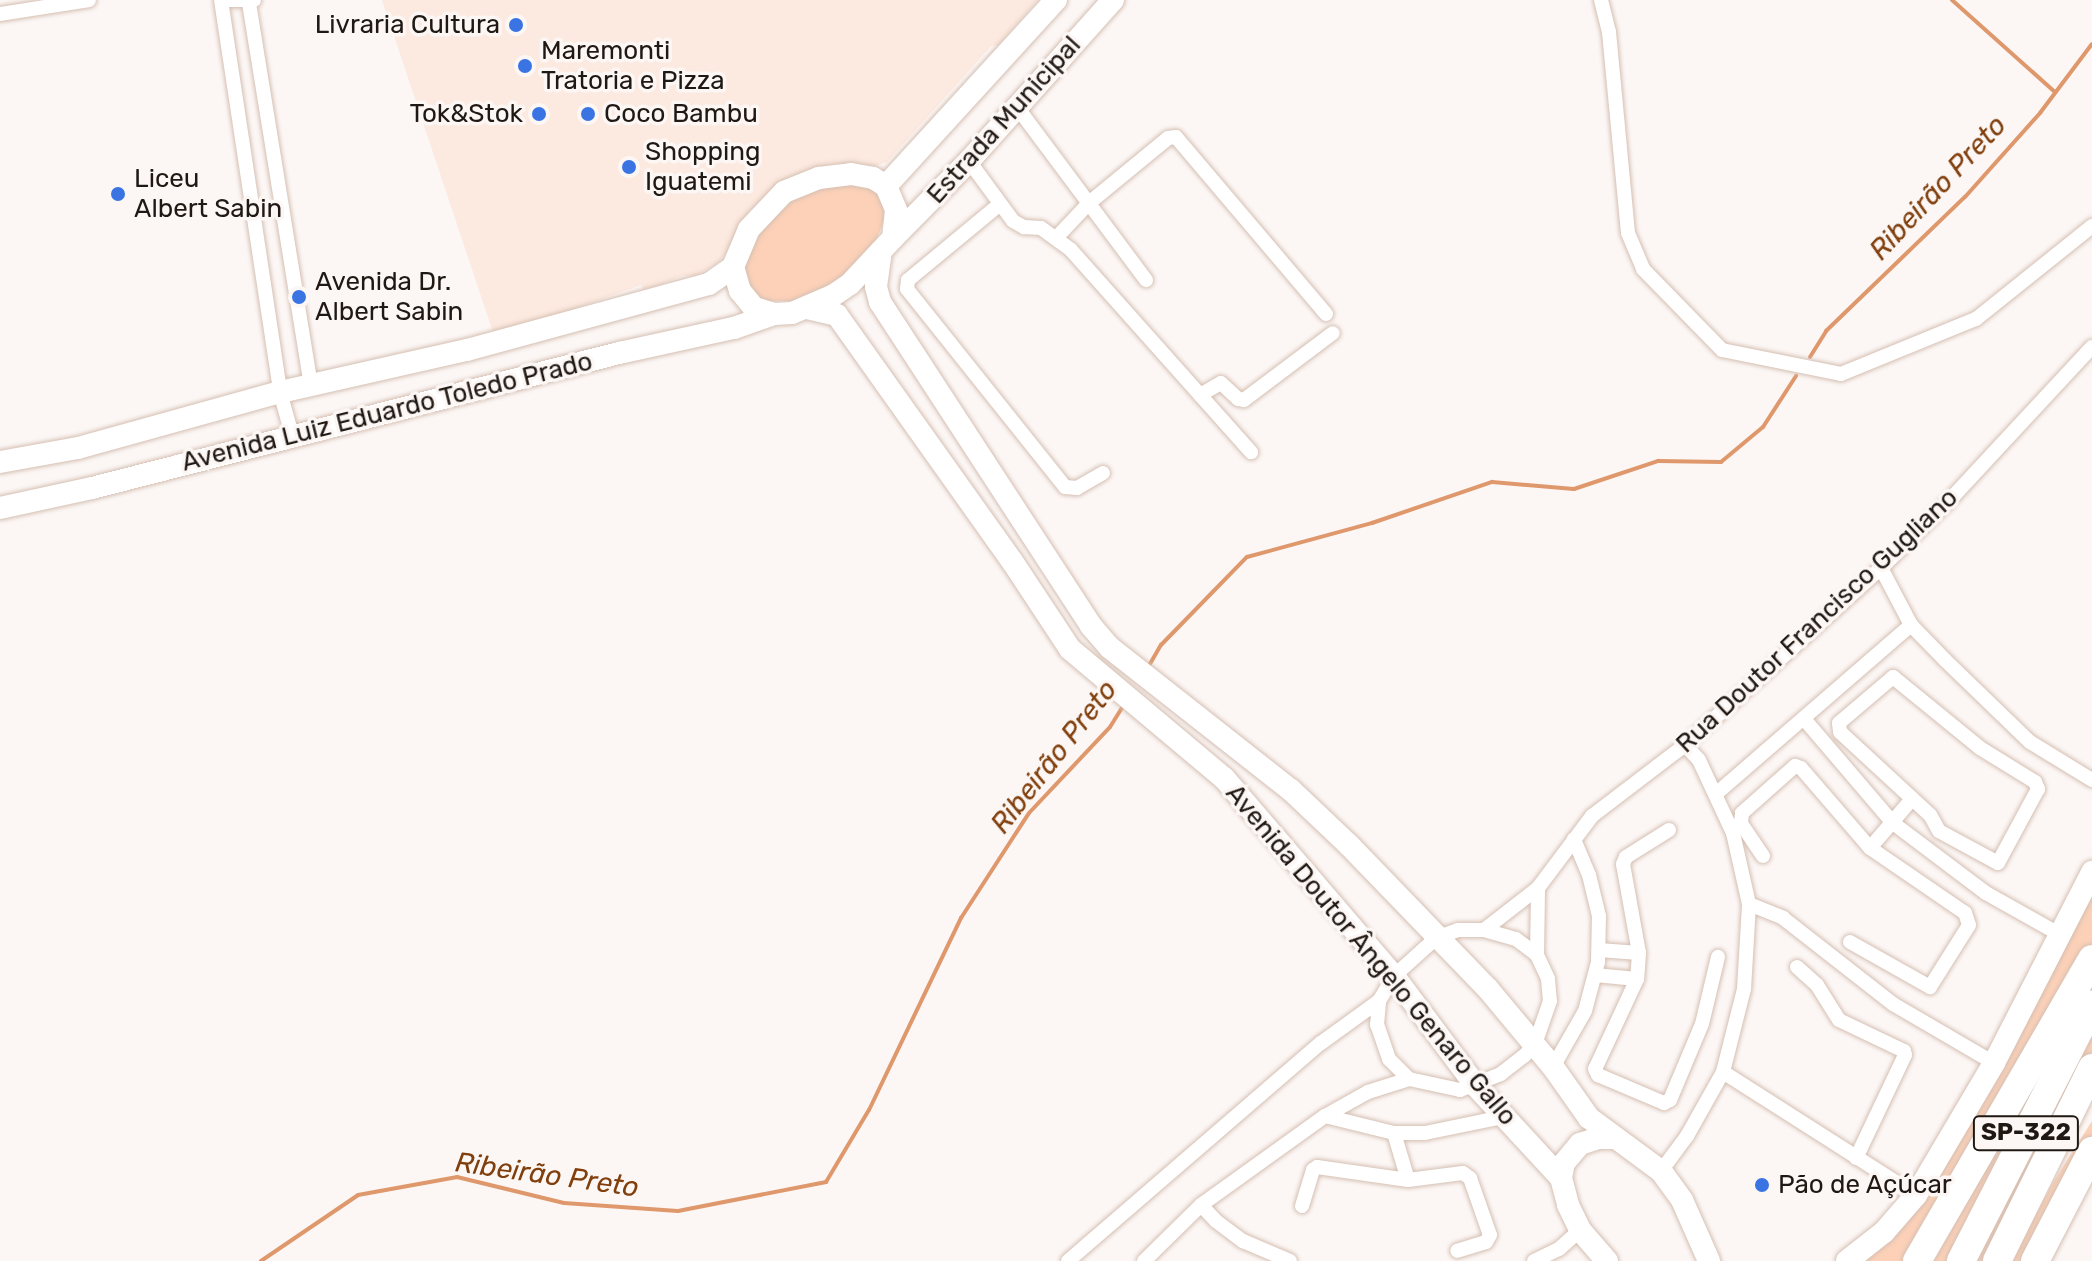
<!DOCTYPE html>
<html>
<head>
<meta charset="utf-8">
<style>
	body { margin:0 }
	#map { position:relative; width:2092px; height:1261px; overflow:hidden; background:#fcf7f5; font-family:Rubik,sans-serif }
	div>[style] { position:absolute }
	[style*='--x'] { left:calc(var(--x)*1px); top:calc(var(--y)*1px); width:calc(var(--w)*1px); rotate:calc(var(--a)*1deg) }
	.built>* { inset:0; background:#fce9df }
	.green>* { inset:0; background:#fcd1b8 }
	.stream>* { height:4px; margin:-2px; padding:0 2px; transform-origin:2px; border-radius:2px; background:#df986c }
	.roads { filter:drop-shadow(0 0 2px #d5bfb2) drop-shadow(0 0 2px #d5bfb2) }
	.street>* { height:14px; margin:-7px; padding:0 7px; transform-origin:7px; border-radius:7px; background:#fff }
	.secondary>* { height:22px; margin:-11px; padding:0 11px; transform-origin:11px; border-radius:11px; background:#fff }
	.highway>* { height:28px; margin:-14px; padding:0 14px; transform-origin:14px; border-radius:14px; background:#fff }
	.dots>* { width:22px; height:22px; translate:-50% -50%; box-sizing:border-box; border:4px solid #fcf7f5; border-radius:50% }
	span { translate:-50% -50%; white-space:nowrap; text-align:center; line-height:1.15; -webkit-text-stroke:7px #fcf7f5; paint-order:stroke }
	.shield-label span { padding:2px 6px; background:#fcf7f5; border:2px solid; border-radius:6px; -webkit-text-stroke-width:0 }
	.shield-label { font-size:24px; color:#201813; font-weight:700 }
	.poi-label { font-size:26px; color:#201813 }
	.right { translate:-100% -50%; text-align:right }
	.left { translate:0 -50%; text-align:left }
	.street-label { font-size:26px; color:#201813 }
	.water-label { font-size:28px; color:#803f0d; font-style:italic }
</style>
</head>
<body>
<div id="map">
	<div class="built">
		<i style="clip-path:polygon(382px 0,1038px 0,998px 45px,991px 46px,887px 162px,875px 166px,832px 164px,813px 169px,773px 192px,756px 206px,720px 261px,696px 276px,682px 276px,645px 291px,641px 285px,546px 319px,493px 332px)"></i>
	</div>
	<div class="green">
		<i style="clip-path:polygon(862px 182px,877px 193px,884px 206px,885px 219px,872px 250px,832px 286px,796px 301px,761px 301px,743px 282px,744px 252px,775px 210px,813px 190px)"></i>
		<i style="clip-path:polygon(2092px 895px,2092px 947px,1910px 1261px,1866px 1261px,1898px 1233px,1920px 1207px)"></i>
		<i style="clip-path:polygon(2092px 973px,1949px 1261px,1927px 1261px)"></i>
		<i style="clip-path:polygon(2092px 1022px,2092px 1052px,1985px 1261px,1970px 1261px)"></i>
		<i style="clip-path:polygon(2092px 1121px,2092px 1137px,2027px 1261px,2011px 1261px,2054px 1181px)"></i>
	</div>
	<div class="stream">
		<i style="--x:1952;--y:0;--w:138;--a:41.8"></i>
		<i style="--x:1810;--y:357;--w:31;--a:-58"></i>
		<i style="--x:1826;--y:331;--w:193;--a:-44"></i>
		<i style="--x:1965;--y:197;--w:113;--a:-48.2"></i>
		<i style="--x:2040;--y:113;--w:86;--a:-53"></i>
		<i style="--x:1147;--y:669;--w:28;--a:-60"></i>
		<i style="--x:1161;--y:645;--w:123;--a:-45.7"></i>
		<i style="--x:1247;--y:557;--w:130;--a:-15.2"></i>
		<i style="--x:1372;--y:523;--w:127;--a:-18.9"></i>
		<i style="--x:1492;--y:482;--w:82;--a:4.9"></i>
		<i style="--x:1574;--y:489;--w:89;--a:-18.4"></i>
		<i style="--x:1658;--y:461;--w:63;--a:0.9"></i>
		<i style="--x:1721;--y:462;--w:55;--a:-39.8"></i>
		<i style="--x:1763;--y:427;--w:61;--a:-57.1"></i>
		<i style="--x:261;--y:1261;--w:117;--a:-34.2"></i>
		<i style="--x:358;--y:1195;--w:101;--a:-10.3"></i>
		<i style="--x:457;--y:1177;--w:110;--a:13.7"></i>
		<i style="--x:564;--y:1203;--w:114;--a:4"></i>
		<i style="--x:678;--y:1211;--w:151;--a:-11.1"></i>
		<i style="--x:826;--y:1182;--w:84;--a:-59.2"></i>
		<i style="--x:869;--y:1110;--w:213;--a:-64.4"></i>
		<i style="--x:961;--y:918;--w:125;--a:-57.1"></i>
		<i style="--x:1029;--y:813;--w:118;--a:-46.7"></i>
		<i style="--x:1110;--y:727;--w:28;--a:-58"></i>
	</div>
	<div class="roads">
		<div class="street">
			<i style="--x:221;--y:0;--w:396;--a:81.4"></i>
			<i style="--x:280;--y:392;--w:45;--a:74.4"></i>
			<i style="--x:229;--y:0;--w:25;--a:0"></i>
			<i style="--x:1601;--y:0;--w:33;--a:76"></i>
			<i style="--x:1609;--y:32;--w:202;--a:84.6"></i>
			<i style="--x:1628;--y:233;--w:39;--a:67"></i>
			<i style="--x:1643;--y:269;--w:113;--a:45.7"></i>
			<i style="--x:1722;--y:350;--w:121;--a:11.4"></i>
			<i style="--x:1841;--y:374;--w:146;--a:-22.2"></i>
			<i style="--x:1976;--y:319;--w:149;--a:-38.7"></i>
			<i style="--x:249;--y:3;--w:387;--a:80.8"></i>
			<i style="--x:0;--y:14;--w:90;--a:-8.9"></i>
			<i style="--x:1017;--y:107;--w:216;--a:53.3"></i>
			<i style="--x:969;--y:161;--w:74;--a:53.7"></i>
			<i style="--x:1013;--y:221;--w:13;--a:29"></i>
			<i style="--x:1024;--y:227;--w:17;--a:3"></i>
			<i style="--x:1041;--y:228;--w:37;--a:36"></i>
			<i style="--x:1071;--y:250;--w:271;--a:48.3"></i>
			<i style="--x:1000;--y:204;--w:119;--a:140.4"></i>
			<i style="--x:908;--y:280;--w:9;--a:96"></i>
			<i style="--x:907;--y:289;--w:253;--a:51.4"></i>
			<i style="--x:1065;--y:487;--w:12;--a:5"></i>
			<i style="--x:1077;--y:488;--w:30;--a:-30"></i>
			<i style="--x:1057;--y:237;--w:47;--a:-46.7"></i>
			<i style="--x:1089;--y:203;--w:102;--a:-39.4"></i>
			<i style="--x:1168;--y:138;--w:8;--a:-7"></i>
			<i style="--x:1176;--y:137;--w:232;--a:49.7"></i>
			<i style="--x:1200;--y:395;--w:24;--a:-30"></i>
			<i style="--x:1221;--y:383;--w:23;--a:43"></i>
			<i style="--x:1238;--y:399;--w:6;--a:9"></i>
			<i style="--x:1244;--y:400;--w:111;--a:-37"></i>
			<i style="--x:1881;--y:568;--w:64;--a:62.2"></i>
			<i style="--x:1911;--y:625;--w:49;--a:45.8"></i>
			<i style="--x:1945;--y:660;--w:118;--a:44"></i>
			<i style="--x:2030;--y:742;--w:73;--a:31.5"></i>
			<i style="--x:1893;--y:677;--w:112;--a:39.2"></i>
			<i style="--x:1980;--y:748;--w:65;--a:31.7"></i>
			<i style="--x:2035;--y:782;--w:8;--a:67"></i>
			<i style="--x:2038;--y:789;--w:84;--a:118.4"></i>
			<i style="--x:1998;--y:863;--w:67;--a:-151.5"></i>
			<i style="--x:1939;--y:831;--w:18;--a:-119"></i>
			<i style="--x:1930;--y:815;--w:122;--a:-137.3"></i>
			<i style="--x:1840;--y:732;--w:9;--a:-96"></i>
			<i style="--x:1839;--y:723;--w:71;--a:-40.4"></i>
			<i style="--x:1805;--y:720;--w:135;--a:49.5"></i>
			<i style="--x:1893;--y:823;--w:116;--a:37"></i>
			<i style="--x:1986;--y:893;--w:84;--a:29.3"></i>
			<i style="--x:1717;--y:793;--w:257;--a:-40.9"></i>
			<i style="--x:1669;--y:830;--w:51;--a:147.9"></i>
			<i style="--x:1626;--y:857;--w:8;--a:113"></i>
			<i style="--x:1623;--y:864;--w:90;--a:79.8"></i>
			<i style="--x:1639;--y:953;--w:26;--a:94"></i>
			<i style="--x:1637;--y:979;--w:99;--a:115"></i>
			<i style="--x:1595;--y:1069;--w:7;--a:63"></i>
			<i style="--x:1598;--y:1075;--w:72;--a:23"></i>
			<i style="--x:1664;--y:1103;--w:7;--a:-27"></i>
			<i style="--x:1670;--y:1100;--w:82;--a:-67.2"></i>
			<i style="--x:1702;--y:1024;--w:69;--a:-76.6"></i>
			<i style="--x:1763;--y:856;--w:40;--a:-124"></i>
			<i style="--x:1741;--y:823;--w:10;--a:-84"></i>
			<i style="--x:1742;--y:813;--w:71;--a:-41.6"></i>
			<i style="--x:1795;--y:766;--w:6;--a:18"></i>
			<i style="--x:1801;--y:768;--w:106;--a:49.2"></i>
			<i style="--x:1749;--y:904;--w:37;--a:22"></i>
			<i style="--x:1783;--y:918;--w:140;--a:38"></i>
			<i style="--x:1893;--y:1004;--w:117;--a:30.3"></i>
			<i style="--x:1458;--y:930;--w:26;--a:0"></i>
			<i style="--x:1484;--y:930;--w:33;--a:16"></i>
			<i style="--x:1516;--y:939;--w:26;--a:37"></i>
			<i style="--x:1537;--y:955;--w:26;--a:65"></i>
			<i style="--x:1548;--y:979;--w:22;--a:85"></i>
			<i style="--x:1550;--y:1001;--w:46;--a:109.2"></i>
			<i style="--x:1535;--y:1044;--w:15;--a:132"></i>
			<i style="--x:1525;--y:1055;--w:31;--a:142"></i>
			<i style="--x:1501;--y:1074;--w:44;--a:158.7"></i>
			<i style="--x:1460;--y:1090;--w:52;--a:-167.8"></i>
			<i style="--x:1409;--y:1079;--w:28;--a:-135"></i>
			<i style="--x:1389;--y:1059;--w:36;--a:-109"></i>
			<i style="--x:1377;--y:1025;--w:24;--a:-85"></i>
			<i style="--x:1379;--y:1001;--w:29;--a:-59"></i>
			<i style="--x:1394;--y:976;--w:57;--a:-42.1"></i>
			<i style="--x:1436;--y:938;--w:23;--a:-20"></i>
			<i style="--x:1484;--y:930;--w:68;--a:-37.9"></i>
			<i style="--x:1538;--y:888;--w:90;--a:-53.1"></i>
			<i style="--x:1592;--y:816;--w:117;--a:-37.4"></i>
			<i style="--x:1685;--y:745;--w:264;--a:-42.1"></i>
			<i style="--x:1881;--y:568;--w:93;--a:-44.6"></i>
			<i style="--x:1947;--y:503;--w:213;--a:-47.1"></i>
			<i style="--x:1850;--y:942;--w:92;--a:29.4"></i>
			<i style="--x:1930;--y:987;--w:73;--a:-57.8"></i>
			<i style="--x:1969;--y:925;--w:13;--a:-108"></i>
			<i style="--x:1965;--y:913;--w:115;--a:-145.6"></i>
			<i style="--x:1870;--y:848;--w:65;--a:-49.4"></i>
			<i style="--x:1599;--y:950;--w:40;--a:4.3"></i>
			<i style="--x:1537;--y:955;--w:67;--a:-89.1"></i>
			<i style="--x:1797;--y:967;--w:27;--a:42"></i>
			<i style="--x:1817;--y:985;--w:41;--a:57.8"></i>
			<i style="--x:1839;--y:1020;--w:72;--a:25.5"></i>
			<i style="--x:1904;--y:1051;--w:4;--a:76"></i>
			<i style="--x:1905;--y:1055;--w:114;--a:115.4"></i>
			<i style="--x:1595;--y:975;--w:42;--a:5.4"></i>
			<i style="--x:1553;--y:1067;--w:64;--a:-60.3"></i>
			<i style="--x:1585;--y:1011;--w:51;--a:-75.1"></i>
			<i style="--x:1598;--y:962;--w:46;--a:-88.8"></i>
			<i style="--x:1599;--y:916;--w:42;--a:-103.7"></i>
			<i style="--x:1589;--y:875;--w:39;--a:-113"></i>
			<i style="--x:1723;--y:1072;--w:229;--a:32.5"></i>
			<i style="--x:1325;--y:1116;--w:71;--a:13.8"></i>
			<i style="--x:1394;--y:1133;--w:31;--a:0"></i>
			<i style="--x:1425;--y:1133;--w:80;--a:-11.6"></i>
			<i style="--x:1394;--y:1133;--w:49;--a:73.4"></i>
			<i style="--x:1408;--y:1180;--w:55;--a:-7.3"></i>
			<i style="--x:1463;--y:1173;--w:9;--a:36"></i>
			<i style="--x:1470;--y:1178;--w:60;--a:70.7"></i>
			<i style="--x:1490;--y:1235;--w:8;--a:120"></i>
			<i style="--x:1486;--y:1242;--w:30;--a:163"></i>
			<i style="--x:1661;--y:1171;--w:44;--a:-53.4"></i>
			<i style="--x:1687;--y:1136;--w:73;--a:-60.6"></i>
			<i style="--x:1723;--y:1072;--w:86;--a:-75.8"></i>
			<i style="--x:1744;--y:989;--w:85;--a:-86.6"></i>
			<i style="--x:1749;--y:904;--w:73;--a:-102.7"></i>
			<i style="--x:1733;--y:833;--w:81;--a:-115"></i>
			<i style="--x:1699;--y:760;--w:21;--a:-133"></i>
			<i style="--x:1201;--y:1205;--w:22;--a:47"></i>
			<i style="--x:1216;--y:1221;--w:34;--a:37"></i>
			<i style="--x:1243;--y:1241;--w:51;--a:23.1"></i>
			<i style="--x:1302;--y:1206;--w:38;--a:-73"></i>
			<i style="--x:1313;--y:1170;--w:5;--a:-37"></i>
			<i style="--x:1317;--y:1167;--w:92;--a:8.1"></i>
			<i style="--x:1068;--y:1261;--w:334;--a:-40.8"></i>
			<i style="--x:1321;--y:1043;--w:72;--a:-35.9"></i>
			<i style="--x:1144;--y:1261;--w:80;--a:-44.5"></i>
			<i style="--x:1201;--y:1205;--w:153;--a:-35.7"></i>
			<i style="--x:1325;--y:1116;--w:49;--a:-29.2"></i>
			<i style="--x:1368;--y:1092;--w:43;--a:-17.6"></i>
			<i style="--x:1534;--y:1261;--w:28;--a:-26"></i>
			<i style="--x:1559;--y:1249;--w:28;--a:-42"></i>
		</div>
		<div class="secondary">
			<i style="--x:851;--y:174;--w:22;--a:10"></i>
			<i style="--x:873;--y:178;--w:15;--a:32"></i>
			<i style="--x:886;--y:186;--w:26;--a:67"></i>
			<i style="--x:896;--y:210;--w:28;--a:96"></i>
			<i style="--x:893;--y:238;--w:63;--a:133.1"></i>
			<i style="--x:850;--y:284;--w:22;--a:146"></i>
			<i style="--x:832;--y:296;--w:43;--a:157"></i>
			<i style="--x:792;--y:313;--w:18;--a:177"></i>
			<i style="--x:774;--y:314;--w:21;--a:-163"></i>
			<i style="--x:754;--y:308;--w:22;--a:-129"></i>
			<i style="--x:740;--y:291;--w:25;--a:-106"></i>
			<i style="--x:733;--y:267;--w:41;--a:-67.2"></i>
			<i style="--x:749;--y:229;--w:51;--a:-46.6"></i>
			<i style="--x:784;--y:192;--w:38;--a:-22"></i>
			<i style="--x:819;--y:178;--w:32;--a:-7"></i>
			<i style="--x:886;--y:186;--w:252;--a:-47.6"></i>
			<i style="--x:893;--y:238;--w:108;--a:-45.4"></i>
			<i style="--x:969;--y:161;--w:216;--a:-48.2"></i>
			<i style="--x:881;--y:251;--w:36;--a:98"></i>
			<i style="--x:876;--y:287;--w:16;--a:75"></i>
			<i style="--x:880;--y:302;--w:387;--a:56.9"></i>
			<i style="--x:1091;--y:626;--w:28;--a:49"></i>
			<i style="--x:1109;--y:647;--w:231;--a:38.2"></i>
			<i style="--x:1291;--y:790;--w:79;--a:43.5"></i>
			<i style="--x:1348;--y:844;--w:202;--a:46"></i>
			<i style="--x:1488;--y:989;--w:102;--a:50.2"></i>
			<i style="--x:1553;--y:1067;--w:62;--a:54.8"></i>
			<i style="--x:1589;--y:1118;--w:89;--a:36.4"></i>
			<i style="--x:1661;--y:1171;--w:36;--a:54"></i>
			<i style="--x:1682;--y:1200;--w:67;--a:66.1"></i>
			<i style="--x:807;--y:308;--w:31;--a:13"></i>
			<i style="--x:837;--y:315;--w:302;--a:54.6"></i>
			<i style="--x:1012;--y:561;--w:105;--a:56.6"></i>
			<i style="--x:1070;--y:649;--w:201;--a:40"></i>
			<i style="--x:1224;--y:778;--w:261;--a:49.4"></i>
			<i style="--x:1394;--y:976;--w:137;--a:53.3"></i>
			<i style="--x:1476;--y:1086;--w:125;--a:47.3"></i>
			<i style="--x:1561;--y:1178;--w:28;--a:75"></i>
			<i style="--x:1568;--y:1205;--w:28;--a:64"></i>
			<i style="--x:1580;--y:1230;--w:41;--a:48.9"></i>
			<i style="--x:0;--y:462;--w:79;--a:-10.2"></i>
			<i style="--x:78;--y:448;--w:210;--a:-15.5"></i>
			<i style="--x:280;--y:392;--w:192;--a:-12.7"></i>
			<i style="--x:467;--y:350;--w:251;--a:-15.3"></i>
			<i style="--x:709;--y:284;--w:29;--a:-35"></i>
			<i style="--x:0;--y:508;--w:94;--a:-12.3"></i>
			<i style="--x:92;--y:488;--w:544;--a:-14.37"></i>
			<i style="--x:619;--y:353;--w:118;--a:-12.3"></i>
			<i style="--x:734;--y:328;--w:42;--a:-19.3"></i>
			<i style="--x:1561;--y:1178;--w:15;--a:-79"></i>
			<i style="--x:1564;--y:1163;--w:25;--a:-50"></i>
			<i style="--x:1580;--y:1144;--w:19;--a:-18"></i>
			<i style="--x:1598;--y:1138;--w:17;--a:0"></i>
			<i style="--x:1847;--y:1261;--w:47;--a:-38.1"></i>
			<i style="--x:1884;--y:1232;--w:49;--a:-49.1"></i>
			<i style="--x:1916;--y:1195;--w:153;--a:-59.4"></i>
			<i style="--x:1994;--y:1063;--w:215;--a:-62.8"></i>
		</div>
		<div class="highway">
			<i style="--x:1917;--y:1261;--w:349;--a:-59.9"></i>
			<i style="--x:1961;--y:1261;--w:288;--a:-62.9"></i>
			<i style="--x:1997;--y:1261;--w:215;--a:-63.8"></i>
			<i style="--x:2035;--y:1261;--w:124;--a:-62.6"></i>
		</div>
	</div>
	<div class="dots">
		<i style="left:516px;top:25px;background:#3a74e3"></i>
		<i style="left:525px;top:66px;background:#3a74e3"></i>
		<i style="left:539px;top:114px;background:#3a74e3"></i>
		<i style="left:588px;top:114px;background:#3a74e3"></i>
		<i style="left:629px;top:167px;background:#3a74e3"></i>
		<i style="left:118px;top:194px;background:#3a74e3"></i>
		<i style="left:299px;top:297px;background:#3a74e3"></i>
		<i style="left:1762px;top:1185px;background:#3a74e3"></i>
	</div>
	<div class="shield-label">
		<span style="left:2026px;top:1133px">SP-322</span>
	</div>
	<div class="poi-label">
		<span class="right" style="left:500px;top:25px">Livraria Cultura</span>
		<span class="left" style="left:541px;top:66px">Maremonti<br>Tratoria e Pizza</span>
		<span class="right" style="left:523px;top:114px">Tok&amp;Stok</span>
		<span class="left" style="left:604px;top:114px">Coco Bambu</span>
		<span class="left" style="left:645px;top:167px">Shopping<br>Iguatemi</span>
		<span class="left" style="left:134px;top:194px">Liceu<br>Albert Sabin</span>
		<span class="left" style="left:315px;top:297px">Avenida Dr.<br>Albert Sabin</span>
		<span class="left" style="left:1778px;top:1185px">Pão de Açúcar</span>
	</div>
	<div class="street-label">
		<span style="left:1004px;top:120px;rotate:-48deg">Estrada Municipal</span>
		<span style="left:387px;top:412px;rotate:-14deg">Avenida Luiz Eduardo Toledo Prado</span>
		<span style="left:1817px;top:621px;rotate:-43deg">Rua Doutor Francisco Gugliano</span>
		<span style="left:1371px;top:955px;rotate:50deg">Avenida Doutor Ângelo Genaro Gallo</span>
	</div>
	<div class="water-label">
		<span style="left:1938px;top:188px;rotate:-47deg">Ribeirão Preto</span>
		<span style="left:1054px;top:757px;rotate:-52deg">Ribeirão Preto</span>
		<span style="left:547px;top:1175px;rotate:8deg">Ribeirão Preto</span>
	</div>
</div>
</body>
</html>
